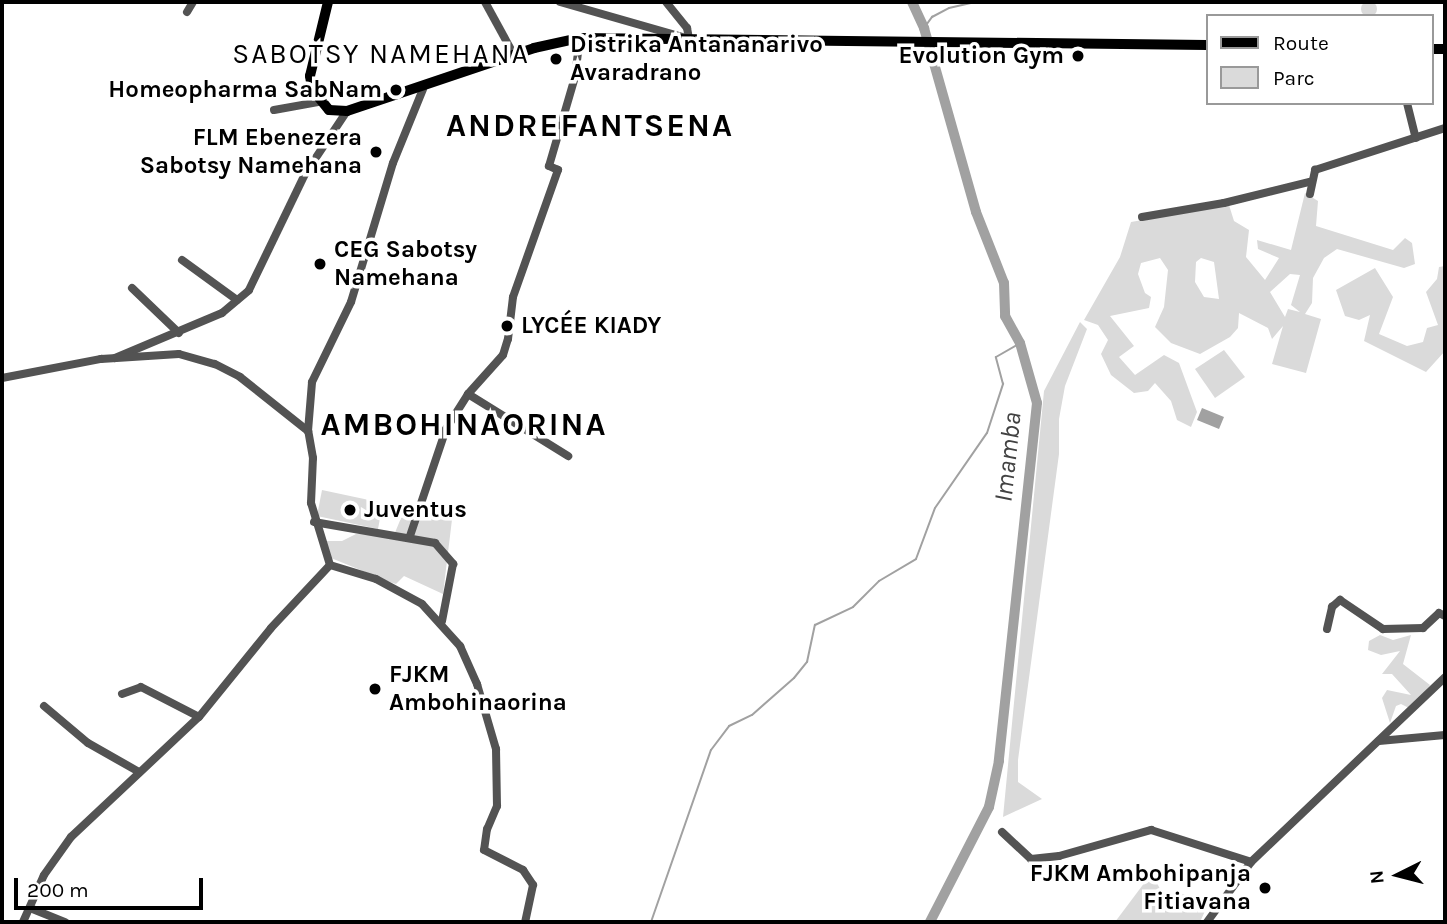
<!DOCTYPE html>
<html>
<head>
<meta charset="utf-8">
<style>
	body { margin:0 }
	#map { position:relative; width:1447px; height:924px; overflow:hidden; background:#fff; font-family:Karla,sans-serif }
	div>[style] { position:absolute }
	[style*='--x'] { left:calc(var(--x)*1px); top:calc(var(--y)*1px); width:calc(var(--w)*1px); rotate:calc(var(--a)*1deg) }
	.green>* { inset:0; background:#dadada }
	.round { border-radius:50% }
	.water>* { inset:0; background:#a1a1a1 }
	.stream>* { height:2px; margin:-1px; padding:0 1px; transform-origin:1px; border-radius:1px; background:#a1a1a1 }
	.river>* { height:10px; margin:-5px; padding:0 5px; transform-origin:5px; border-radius:5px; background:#a1a1a1 }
	.minor>* { height:8px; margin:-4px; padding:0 4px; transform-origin:4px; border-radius:4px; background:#535353 }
	.major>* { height:10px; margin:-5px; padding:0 5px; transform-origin:5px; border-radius:5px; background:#000 }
	.dots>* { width:19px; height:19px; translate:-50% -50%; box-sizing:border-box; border:4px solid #fff; border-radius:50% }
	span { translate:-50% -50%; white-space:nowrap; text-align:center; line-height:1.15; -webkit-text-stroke:7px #fff; paint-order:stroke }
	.poi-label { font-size:24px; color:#000; font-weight:700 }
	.left { translate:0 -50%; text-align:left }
	.right { translate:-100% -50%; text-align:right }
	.water-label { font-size:26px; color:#424242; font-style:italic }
	.quarter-label { font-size:28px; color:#000; letter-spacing:2px }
	.district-label { font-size:32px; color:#000; font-weight:700; letter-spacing:2px }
	.frame { position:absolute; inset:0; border:4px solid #000; pointer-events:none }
	.legend { position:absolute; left:1206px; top:14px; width:228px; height:91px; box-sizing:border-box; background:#fff; border:2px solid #999; margin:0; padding:9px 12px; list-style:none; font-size:21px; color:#000 }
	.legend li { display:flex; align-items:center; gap:14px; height:35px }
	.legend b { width:35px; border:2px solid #999 }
	.north { position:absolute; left:1363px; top:840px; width:70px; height:70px; -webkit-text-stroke:5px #fff; paint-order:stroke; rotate:264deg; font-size:19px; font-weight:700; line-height:28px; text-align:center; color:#000 }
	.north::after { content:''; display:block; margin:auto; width:24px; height:32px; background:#000; clip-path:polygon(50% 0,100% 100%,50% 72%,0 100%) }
	.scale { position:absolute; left:14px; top:878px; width:189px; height:32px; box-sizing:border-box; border:4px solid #000; border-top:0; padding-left:9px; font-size:21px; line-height:24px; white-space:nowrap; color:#000; -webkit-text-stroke:5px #fff; paint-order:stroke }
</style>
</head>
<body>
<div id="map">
	<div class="green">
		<i class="round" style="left:1361px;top:1px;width:16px;height:16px"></i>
		<i style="clip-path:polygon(evenodd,1305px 193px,1318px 201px,1316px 226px,1393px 250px,1405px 238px,1412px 243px,1415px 264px,1404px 268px,1337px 249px,1324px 258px,1313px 278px,1312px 303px,1305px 314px,1321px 319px,1306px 373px,1272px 364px,1283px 326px,1272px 339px,1268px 328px,1239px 313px,1238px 328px,1230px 337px,1200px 354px,1171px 343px,1155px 327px,1164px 307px,1168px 270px,1160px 258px,1141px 263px,1138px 274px,1145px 293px,1151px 297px,1149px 308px,1110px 316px,1134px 346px,1119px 357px,1135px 375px,1164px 355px,1179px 363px,1197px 412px,1191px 427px,1177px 420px,1171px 401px,1155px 383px,1148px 391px,1134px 393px,1111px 375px,1101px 354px,1108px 340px,1098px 325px,1084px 320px,1120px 257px,1131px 222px,1229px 205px,1234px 221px,1249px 230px,1246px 257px,1265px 280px,1279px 258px,1258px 249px,1257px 240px,1291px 250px,1305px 193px,1201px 258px,1214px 262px,1219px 299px,1204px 297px,1195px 282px,1196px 262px,1201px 258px,1305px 193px,1290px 274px,1300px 275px,1291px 305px,1300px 312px,1288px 309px,1285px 317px,1270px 292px,1290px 274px)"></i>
		<i style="clip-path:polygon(1445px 266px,1445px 351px,1426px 372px,1364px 341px,1370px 315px,1359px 320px,1345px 316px,1336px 290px,1375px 268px,1393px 297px,1379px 334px,1407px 346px,1423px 342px,1427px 328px,1438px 325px,1426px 292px,1437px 279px,1439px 267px)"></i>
		<i style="clip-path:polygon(1080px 322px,1087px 329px,1065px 386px,1059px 419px,1059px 454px,1018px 760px,1018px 782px,1042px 799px,1003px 817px,1044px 391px)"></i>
		<i style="clip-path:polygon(1224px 350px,1245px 377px,1215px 398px,1195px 369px)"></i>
		<i style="clip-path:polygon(322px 490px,383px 503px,378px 529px,317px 516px)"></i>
		<i style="clip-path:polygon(454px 503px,443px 594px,404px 576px,396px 584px,390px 582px,331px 558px,326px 541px,342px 541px,356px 534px,394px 535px,401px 518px)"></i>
		<i style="clip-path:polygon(1380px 635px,1393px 640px,1411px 635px,1403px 664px,1430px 685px,1413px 710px,1401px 704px,1396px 706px,1390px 723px,1382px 698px,1387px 690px,1411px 695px,1392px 674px,1382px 674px,1400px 651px,1381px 655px,1368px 650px,1369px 641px)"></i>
		<i style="clip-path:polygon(1156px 881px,1163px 895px,1185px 894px,1183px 909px,1205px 911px,1200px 922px,1115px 922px,1145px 882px)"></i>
	</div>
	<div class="water">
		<i style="clip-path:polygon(1202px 408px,1224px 417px,1219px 429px,1197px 420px)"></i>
	</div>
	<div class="stream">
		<i style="--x:924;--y:28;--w:14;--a:-54"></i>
		<i style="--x:932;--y:17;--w:19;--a:-28"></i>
		<i style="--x:949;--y:8;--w:28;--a:-13"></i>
		<i style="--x:651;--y:922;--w:182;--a:-70.8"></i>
		<i style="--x:711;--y:750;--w:30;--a:-53"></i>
		<i style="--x:729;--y:726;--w:25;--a:-26"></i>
		<i style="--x:752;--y:715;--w:56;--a:-41.4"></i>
		<i style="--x:794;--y:678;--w:21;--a:-51"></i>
		<i style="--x:807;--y:662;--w:38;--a:-78"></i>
		<i style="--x:815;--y:625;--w:42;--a:-25.3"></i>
		<i style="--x:853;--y:607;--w:37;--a:-45"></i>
		<i style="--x:879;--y:581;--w:43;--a:-30.7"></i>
		<i style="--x:916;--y:559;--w:54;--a:-69.6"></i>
		<i style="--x:935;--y:508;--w:91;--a:-55.3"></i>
		<i style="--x:987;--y:433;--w:52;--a:-71.9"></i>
		<i style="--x:1003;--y:384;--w:28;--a:-105"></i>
		<i style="--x:996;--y:357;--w:28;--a:-30"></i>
	</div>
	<div class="river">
		<i style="--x:912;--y:2;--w:29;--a:65"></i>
		<i style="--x:924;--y:28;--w:191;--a:74.2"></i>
		<i style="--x:976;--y:212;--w:76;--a:68.5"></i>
		<i style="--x:1004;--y:283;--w:33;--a:88"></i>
		<i style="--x:1005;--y:316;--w:31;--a:61"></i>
		<i style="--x:1020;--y:343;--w:62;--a:74.2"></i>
		<i style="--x:1037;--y:403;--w:360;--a:96.1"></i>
		<i style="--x:999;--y:761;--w:47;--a:102.3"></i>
		<i style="--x:989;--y:807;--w:129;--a:117.2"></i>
	</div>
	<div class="minor">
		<i style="--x:485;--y:2;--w:60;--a:61.3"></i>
		<i style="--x:560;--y:2;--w:134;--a:16"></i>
		<i style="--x:689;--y:39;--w:11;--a:-100"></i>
		<i style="--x:687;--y:28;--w:33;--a:-129"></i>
		<i style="--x:187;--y:12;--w:12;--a:-59"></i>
		<i style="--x:1407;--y:103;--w:36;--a:76"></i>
		<i style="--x:274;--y:110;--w:46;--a:-10.1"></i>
		<i style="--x:1310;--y:194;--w:25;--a:-78"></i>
		<i style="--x:1315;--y:170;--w:137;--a:-17.9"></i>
		<i style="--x:1142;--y:217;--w:83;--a:-9.7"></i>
		<i style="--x:1224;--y:203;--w:88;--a:-13.9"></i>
		<i style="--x:182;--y:260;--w:68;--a:36"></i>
		<i style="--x:132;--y:288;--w:65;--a:43.8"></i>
		<i style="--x:115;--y:358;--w:116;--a:-22.8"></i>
		<i style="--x:222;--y:313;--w:35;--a:-40"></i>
		<i style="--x:249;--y:290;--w:129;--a:-64.2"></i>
		<i style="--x:305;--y:174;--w:76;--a:-56.3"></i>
		<i style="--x:2;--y:378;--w:101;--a:-10.9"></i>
		<i style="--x:101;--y:359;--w:78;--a:-3.7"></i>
		<i style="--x:179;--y:354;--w:37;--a:16"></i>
		<i style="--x:215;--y:364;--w:28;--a:27"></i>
		<i style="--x:240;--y:377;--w:87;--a:38.5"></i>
		<i style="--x:468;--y:394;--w:118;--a:31.8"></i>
		<i style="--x:314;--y:522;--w:123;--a:9.8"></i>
		<i style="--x:435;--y:543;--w:28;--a:49"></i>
		<i style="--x:453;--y:564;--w:58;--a:100.9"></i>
		<i style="--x:410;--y:536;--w:113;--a:-71.4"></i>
		<i style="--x:446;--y:429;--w:41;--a:-57.8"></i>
		<i style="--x:468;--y:394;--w:52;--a:-48.1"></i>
		<i style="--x:503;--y:355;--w:17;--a:-73"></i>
		<i style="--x:508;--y:339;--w:42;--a:-83.2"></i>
		<i style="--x:513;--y:297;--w:135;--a:-70.5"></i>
		<i style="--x:558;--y:170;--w:10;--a:-156"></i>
		<i style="--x:549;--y:166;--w:93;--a:-73.7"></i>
		<i style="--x:575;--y:77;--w:39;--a:-83"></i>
		<i style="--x:330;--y:565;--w:48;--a:16.9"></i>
		<i style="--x:376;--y:579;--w:52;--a:28.5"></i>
		<i style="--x:422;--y:604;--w:57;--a:47.9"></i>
		<i style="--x:460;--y:646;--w:42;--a:65.9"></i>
		<i style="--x:477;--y:684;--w:68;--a:73.7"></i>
		<i style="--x:496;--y:749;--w:57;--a:89"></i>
		<i style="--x:497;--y:806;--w:25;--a:113"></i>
		<i style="--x:487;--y:829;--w:21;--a:98"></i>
		<i style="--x:484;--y:850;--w:44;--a:27.1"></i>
		<i style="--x:523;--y:870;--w:18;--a:56"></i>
		<i style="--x:533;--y:885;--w:38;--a:102"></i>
		<i style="--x:1327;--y:629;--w:23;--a:-77"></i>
		<i style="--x:1332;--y:607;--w:11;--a:-41"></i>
		<i style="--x:1340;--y:600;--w:52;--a:34"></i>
		<i style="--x:1383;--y:629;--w:40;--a:-1.4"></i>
		<i style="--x:1423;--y:628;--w:22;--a:-43"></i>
		<i style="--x:1439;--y:613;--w:7;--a:27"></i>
		<i style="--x:122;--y:694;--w:20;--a:-20"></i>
		<i style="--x:141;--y:687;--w:65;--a:27.3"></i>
		<i style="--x:44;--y:706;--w:57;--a:40.1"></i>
		<i style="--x:88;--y:743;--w:59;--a:29.6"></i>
		<i style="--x:1379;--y:741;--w:66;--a:-5.2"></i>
		<i style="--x:1002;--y:832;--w:40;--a:43"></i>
		<i style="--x:1031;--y:859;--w:28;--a:-6"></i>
		<i style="--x:1059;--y:856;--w:96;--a:-15.8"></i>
		<i style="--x:1151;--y:830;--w:105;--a:17.7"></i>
		<i style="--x:30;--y:908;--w:38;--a:22"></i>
		<i style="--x:23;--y:922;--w:51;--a:-65.9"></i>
		<i style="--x:44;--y:875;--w:47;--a:-54.6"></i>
		<i style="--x:71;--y:837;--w:175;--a:-43.2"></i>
		<i style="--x:199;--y:717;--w:114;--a:-51"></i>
		<i style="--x:271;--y:628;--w:86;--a:-46.9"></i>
		<i style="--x:330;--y:565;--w:65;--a:-107"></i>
		<i style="--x:311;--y:503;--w:45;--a:-87.5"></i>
		<i style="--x:313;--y:458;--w:27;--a:-100"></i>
		<i style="--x:308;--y:431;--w:49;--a:-85.3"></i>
		<i style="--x:312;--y:382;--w:89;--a:-64"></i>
		<i style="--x:351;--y:302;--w:145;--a:-73.2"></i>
		<i style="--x:393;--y:163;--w:80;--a:-67.9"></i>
		<i style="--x:1207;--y:922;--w:74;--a:-53.7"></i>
		<i style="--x:1251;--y:862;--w:268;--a:-43.6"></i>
	</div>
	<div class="major">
		<i style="--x:328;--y:2;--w:76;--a:103.7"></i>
		<i style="--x:310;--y:76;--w:13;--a:81"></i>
		<i style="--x:312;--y:89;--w:27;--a:51"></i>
		<i style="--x:329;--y:110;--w:18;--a:3"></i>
		<i style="--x:347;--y:111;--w:197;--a:-18.6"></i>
		<i style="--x:534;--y:48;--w:47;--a:-12.3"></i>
		<i style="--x:580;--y:38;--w:627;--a:0.64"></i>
		<i style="--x:1431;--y:49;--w:14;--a:0"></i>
	</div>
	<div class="dots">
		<i style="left:1078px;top:56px;background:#000"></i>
		<i style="left:556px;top:59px;background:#000"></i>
		<i style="left:396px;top:90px;background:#000"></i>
		<i style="left:376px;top:152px;background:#000"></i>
		<i style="left:320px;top:264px;background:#000"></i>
		<i style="left:507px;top:326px;background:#000"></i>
		<i style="left:350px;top:510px;background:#000"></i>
		<i style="left:375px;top:689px;background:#000"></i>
		<i style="left:1265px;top:888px;background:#000"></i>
	</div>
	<div class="poi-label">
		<span class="left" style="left:570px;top:59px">Distrika Antananarivo<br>Avaradrano</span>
		<span class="right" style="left:1064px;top:56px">Evolution Gym</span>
		<span class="right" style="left:382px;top:90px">Homeopharma SabNam</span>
		<span class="right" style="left:362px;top:152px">FLM Ebenezera<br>Sabotsy Namehana</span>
		<span class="left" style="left:334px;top:264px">CEG Sabotsy<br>Namehana</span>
		<span class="left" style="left:521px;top:326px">LYCÉE KIADY</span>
		<span class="left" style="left:364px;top:510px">Juventus</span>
		<span class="left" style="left:389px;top:689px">FJKM<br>Ambohinaorina</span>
		<span class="right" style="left:1251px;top:888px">FJKM Ambohipanja<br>Fitiavana</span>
	</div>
	<div class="water-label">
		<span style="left:1008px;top:457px;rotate:-84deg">Imamba</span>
	</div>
	<div class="quarter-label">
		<span style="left:381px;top:54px">SABOTSY NAMEHANA</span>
	</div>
	<div class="district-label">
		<span style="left:590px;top:126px">ANDREFANTSENA</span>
		<span style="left:464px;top:425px">AMBOHINAORINA</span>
	</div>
	<div class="frame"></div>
	<ul class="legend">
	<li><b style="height:9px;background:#000"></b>Route</li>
	<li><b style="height:19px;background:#dadada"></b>Parc</li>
	</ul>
	<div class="north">N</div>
	<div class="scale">200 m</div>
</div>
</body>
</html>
